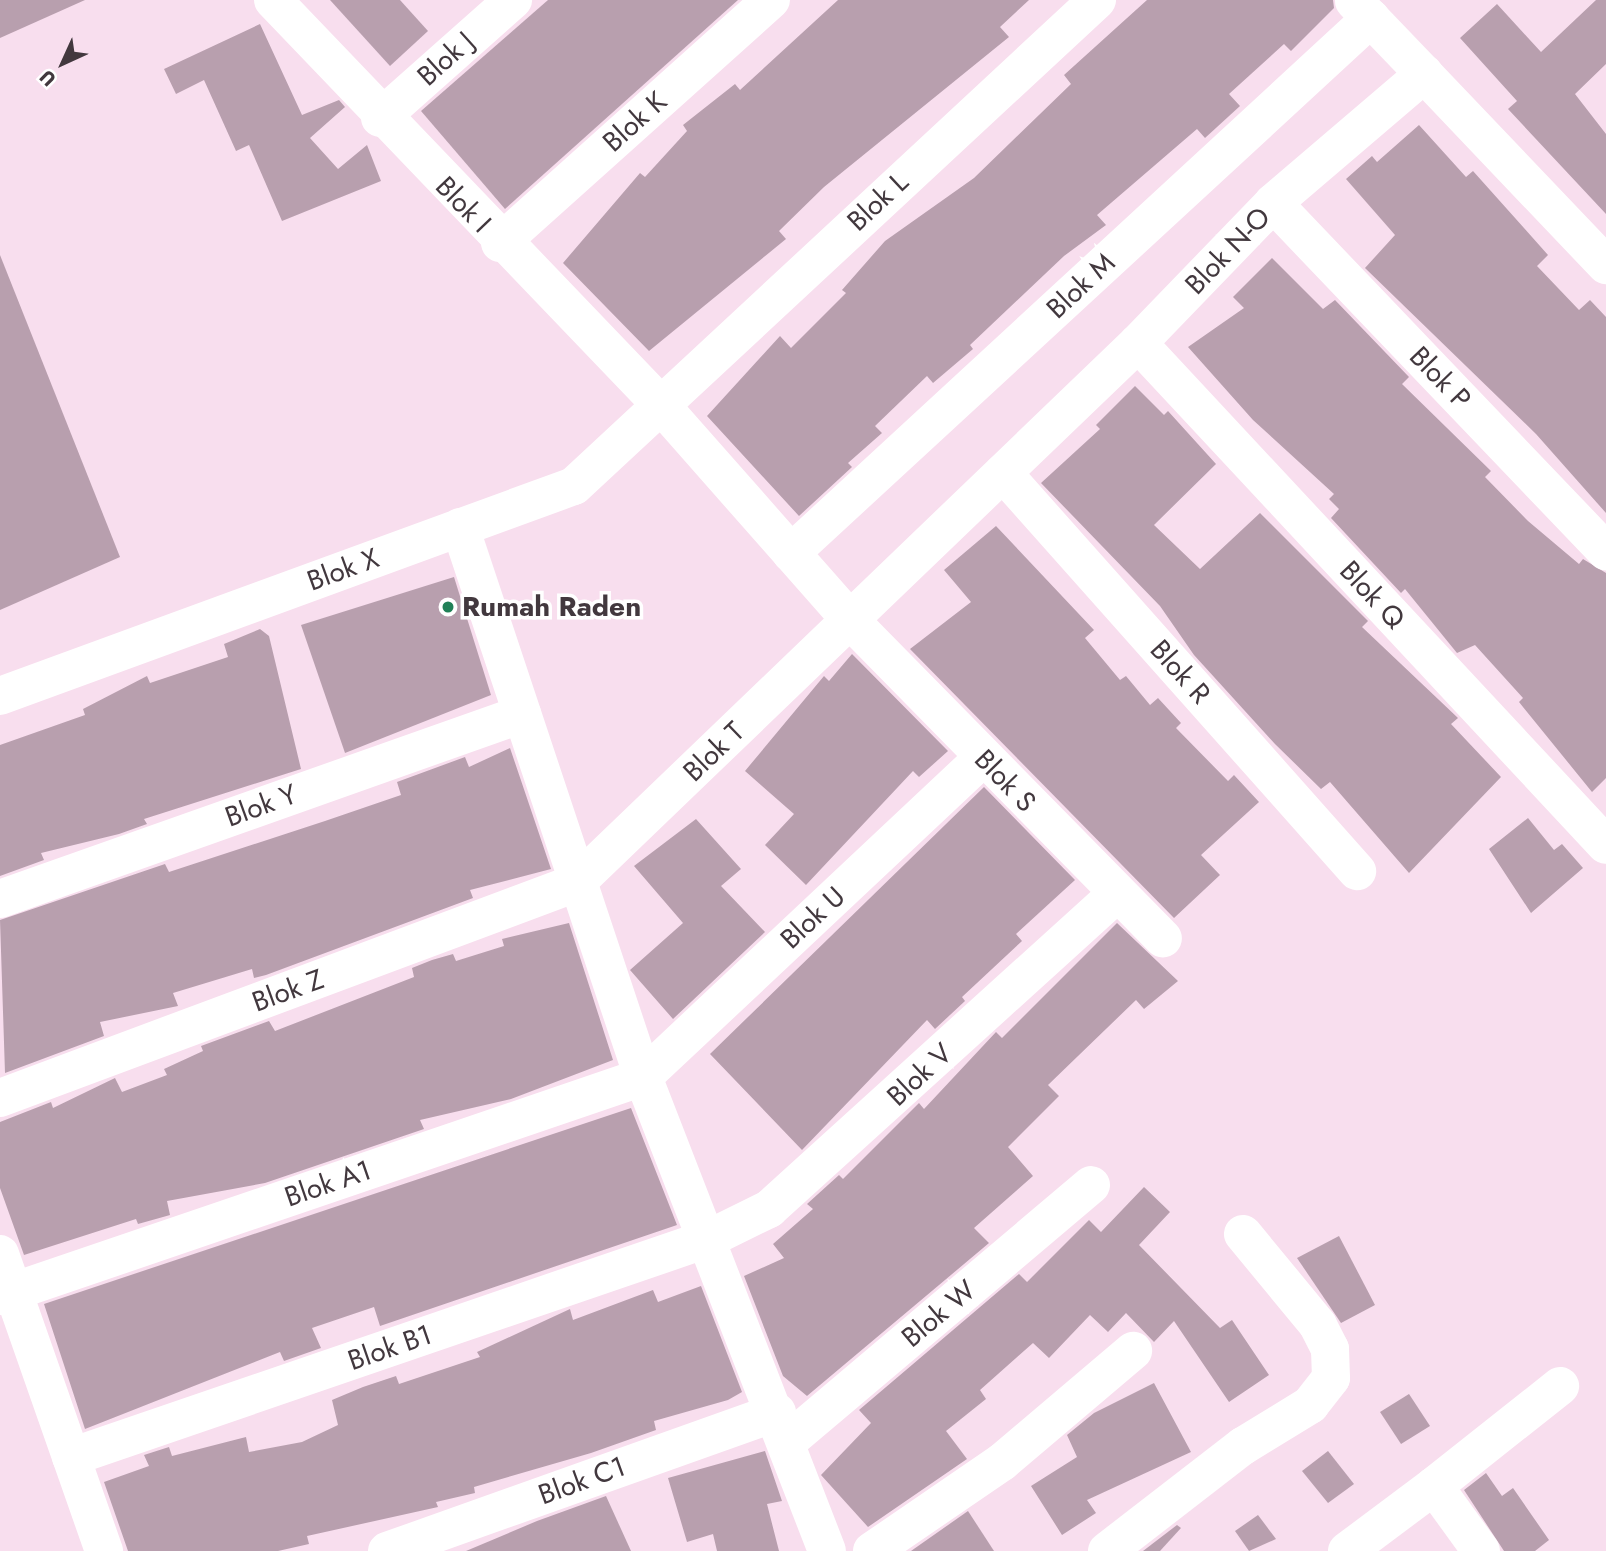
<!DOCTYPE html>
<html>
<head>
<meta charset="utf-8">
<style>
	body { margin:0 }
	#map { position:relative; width:1606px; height:1551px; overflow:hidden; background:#f8deee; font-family:Jost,sans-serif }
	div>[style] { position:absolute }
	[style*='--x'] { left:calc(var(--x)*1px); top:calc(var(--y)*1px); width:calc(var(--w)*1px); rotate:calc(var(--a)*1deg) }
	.building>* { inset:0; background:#b89fae }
	.minor>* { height:38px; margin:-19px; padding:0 19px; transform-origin:19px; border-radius:19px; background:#fff }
	.dots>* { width:19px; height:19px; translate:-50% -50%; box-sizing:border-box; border:4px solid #fff; border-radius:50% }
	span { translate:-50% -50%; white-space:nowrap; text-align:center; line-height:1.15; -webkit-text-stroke:7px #fff; paint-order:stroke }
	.street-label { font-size:28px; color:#42383e }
	.poi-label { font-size:28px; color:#42383e; font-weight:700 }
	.left { translate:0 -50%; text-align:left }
	.north { position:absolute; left:28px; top:28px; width:70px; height:70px; -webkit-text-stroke:5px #fff; paint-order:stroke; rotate:225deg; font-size:19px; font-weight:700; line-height:28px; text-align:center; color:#42383e }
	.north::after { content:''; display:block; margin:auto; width:24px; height:32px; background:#42383e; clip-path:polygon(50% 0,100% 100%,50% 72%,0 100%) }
</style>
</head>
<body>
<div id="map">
	<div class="building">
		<i style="clip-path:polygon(0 0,85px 0,0 38px)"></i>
		<i style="clip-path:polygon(330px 0,400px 0,428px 31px,390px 66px)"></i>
		<i style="clip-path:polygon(548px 0,738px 0,505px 209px,421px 111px)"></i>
		<i style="clip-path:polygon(838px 0,1029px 0,1000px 27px,1009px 37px,824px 187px,779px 231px,786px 239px,649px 351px,563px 263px,640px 173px,645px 177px,687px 131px,683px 125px,735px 84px,740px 90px)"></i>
		<i style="clip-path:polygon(1147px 0,1333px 0,1334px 8px,1291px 51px,1284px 44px,1229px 94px,1240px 106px,1205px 138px,1197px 129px,1097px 215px,1106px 225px,1064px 256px,970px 345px,973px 349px,933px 383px,927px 376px,875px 426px,882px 433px,848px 463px,852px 467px,799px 516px,707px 416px,780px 336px,791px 348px,846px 293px,842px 290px,885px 241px,974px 178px,1071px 84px,1064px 75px)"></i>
		<i style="clip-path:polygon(1596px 0,1606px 0,1606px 64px,1575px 94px,1606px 134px,1606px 214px,1508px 109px,1517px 101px,1460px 38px,1497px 4px,1541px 52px)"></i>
		<i style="clip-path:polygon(260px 24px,302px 115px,339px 100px,345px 107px,310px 138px,338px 169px,367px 145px,381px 181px,282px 221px,249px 145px,236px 151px,204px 80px,176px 94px,164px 69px)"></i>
		<i style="clip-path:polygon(1419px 125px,1466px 177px,1473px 171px,1548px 255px,1537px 266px,1579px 310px,1590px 300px,1606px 317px,1606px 513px,1536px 434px,1365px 268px,1395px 235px,1346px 179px,1372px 156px,1377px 162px)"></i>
		<i style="clip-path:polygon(0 255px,120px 557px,0 610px)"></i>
		<i style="clip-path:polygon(1272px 258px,1323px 309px,1335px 300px,1409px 377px,1402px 384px,1491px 471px,1485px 477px,1528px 521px,1579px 564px,1583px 559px,1606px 573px,1606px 778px,1592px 792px,1519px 702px,1523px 698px,1475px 645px,1457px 653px,1405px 589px,1401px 593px,1331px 518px,1339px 509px,1329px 499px,1334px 494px,1253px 420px,1188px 347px,1244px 308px,1233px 297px)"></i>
		<i style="clip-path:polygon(1135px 386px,1164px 415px,1168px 411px,1216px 464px,1154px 525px,1200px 569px,1260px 513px,1368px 621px,1362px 627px,1458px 718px,1451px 724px,1501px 777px,1409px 873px,1330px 782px,1321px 789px,1275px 744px,1194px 655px,1160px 606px,1041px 483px,1100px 429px,1096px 425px)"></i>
		<i style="clip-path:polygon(996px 526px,1094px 630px,1085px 638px,1120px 680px,1126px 676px,1150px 705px,1158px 698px,1181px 723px,1176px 728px,1228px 781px,1234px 775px,1259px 802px,1201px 855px,1220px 875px,1174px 918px,910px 649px,971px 602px,944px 570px)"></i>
		<i style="clip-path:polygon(454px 577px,491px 695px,345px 753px,301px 625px)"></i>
		<i style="clip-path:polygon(260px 629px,269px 636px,301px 769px,144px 819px,147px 824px,119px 834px,41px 853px,44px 860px,0 876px,0 745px,85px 715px,83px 709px,147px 676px,150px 683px,228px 657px,224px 644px)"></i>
		<i style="clip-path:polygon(852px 654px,948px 751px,919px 777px,913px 771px,806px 885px,765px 845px,794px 814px,745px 771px,824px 676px,829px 681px)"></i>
		<i style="clip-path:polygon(510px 748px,551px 869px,470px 890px,473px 898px,266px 975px,254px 978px,252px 969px,173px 993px,178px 1006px,100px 1022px,104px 1036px,5px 1073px,0 920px,165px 864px,169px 872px,325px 821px,401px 795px,397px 782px,465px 757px,469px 767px)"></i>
		<i style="clip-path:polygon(984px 787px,1075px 880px,1016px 934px,1022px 941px,962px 997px,965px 1001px,935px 1029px,927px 1020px,802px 1150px,710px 1054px)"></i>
		<i style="clip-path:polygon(1528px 818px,1554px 850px,1562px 844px,1583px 868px,1531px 913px,1489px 849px)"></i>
		<i style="clip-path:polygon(696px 819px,741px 869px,721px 886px,765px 932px,673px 1019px,630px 970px,683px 923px,634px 866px)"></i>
		<i style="clip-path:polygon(569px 923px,613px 1060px,511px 1099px,420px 1120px,424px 1129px,265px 1183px,167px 1201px,170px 1215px,163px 1217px,138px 1224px,136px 1219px,24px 1255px,0 1188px,0 1122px,51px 1102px,53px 1108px,115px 1078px,122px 1092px,167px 1075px,164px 1069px,203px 1051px,201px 1046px,269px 1021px,275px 1031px,414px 977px,412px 968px,432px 960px,453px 954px,456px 961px,504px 946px,502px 939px)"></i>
		<i style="clip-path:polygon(1117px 923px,1178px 981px,1144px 1009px,1136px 1000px,1048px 1085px,1059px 1096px,1008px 1147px,1033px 1176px,974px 1228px,989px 1243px,807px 1396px,783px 1376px,744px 1276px,784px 1258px,773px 1244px,813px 1209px,807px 1204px,839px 1175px,843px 1179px,919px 1103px,924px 1109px,996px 1032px,1002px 1038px)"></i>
		<i style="clip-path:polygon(631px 1108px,677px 1225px,380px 1326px,374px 1307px,312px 1328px,321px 1348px,284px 1361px,280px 1352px,85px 1429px,44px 1304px)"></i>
		<i style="clip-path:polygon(1144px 1187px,1170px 1212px,1139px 1245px,1220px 1328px,1232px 1320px,1269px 1375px,1229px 1402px,1174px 1321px,1154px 1342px,1126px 1313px,1108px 1332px,1090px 1315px,1049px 1358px,1033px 1343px,980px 1390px,986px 1399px,946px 1431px,967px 1459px,868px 1527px,821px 1475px,871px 1423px,859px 1410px,1019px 1274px,1027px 1282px,1089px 1220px,1101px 1232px)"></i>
		<i style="clip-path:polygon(1339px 1236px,1375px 1305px,1341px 1323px,1297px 1258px)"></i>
		<i style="clip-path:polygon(701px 1286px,742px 1392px,728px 1400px,654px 1421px,656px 1430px,591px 1453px,474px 1487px,475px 1493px,436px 1502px,438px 1507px,307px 1536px,309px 1544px,278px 1551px,128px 1551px,104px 1482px,149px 1466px,144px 1455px,169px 1447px,172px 1456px,246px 1437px,249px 1452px,302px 1442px,338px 1425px,332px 1400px,363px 1387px,396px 1376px,399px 1384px,480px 1357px,477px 1352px,570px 1309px,573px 1320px,653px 1290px,658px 1302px)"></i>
		<i style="clip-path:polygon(1154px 1383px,1191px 1452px,1087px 1500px,1096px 1513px,1062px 1535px,1031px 1486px,1077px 1457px,1067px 1435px,1094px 1413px)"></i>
		<i style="clip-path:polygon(1409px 1394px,1430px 1426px,1401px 1444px,1380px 1412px)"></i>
		<i style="clip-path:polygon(765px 1451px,782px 1501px,767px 1504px,779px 1551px,717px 1551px,713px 1534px,687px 1542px,668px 1478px)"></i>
		<i style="clip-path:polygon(1328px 1451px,1354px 1484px,1328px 1503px,1302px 1471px)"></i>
		<i style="clip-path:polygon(1486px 1473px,1502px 1496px,1513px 1488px,1549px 1540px,1535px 1551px,1504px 1551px,1464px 1490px)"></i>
		<i style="clip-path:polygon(606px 1496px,631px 1551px,466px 1551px,537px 1521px)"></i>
		<i style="clip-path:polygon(968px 1511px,994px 1551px,911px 1551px)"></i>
		<i style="clip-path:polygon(1258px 1515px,1276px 1539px,1249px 1551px,1235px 1531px)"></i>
		<i style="clip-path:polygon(1177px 1525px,1181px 1528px,1160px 1551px,1143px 1551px)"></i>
	</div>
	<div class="minor">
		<i style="--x:273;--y:0;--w:558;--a:46.23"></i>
		<i style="--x:659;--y:403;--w:290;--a:48.6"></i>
		<i style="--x:851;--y:621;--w:445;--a:45.5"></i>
		<i style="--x:1354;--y:1;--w:101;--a:46.2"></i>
		<i style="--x:380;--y:118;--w:178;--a:-41.6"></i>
		<i style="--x:1273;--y:203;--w:482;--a:46.3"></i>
		<i style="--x:500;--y:243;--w:364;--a:-41.9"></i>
		<i style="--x:1138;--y:343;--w:686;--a:47.01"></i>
		<i style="--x:1003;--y:473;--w:533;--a:48.35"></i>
		<i style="--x:460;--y:527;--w:580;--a:71.6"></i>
		<i style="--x:643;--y:1077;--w:508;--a:68.78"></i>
		<i style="--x:791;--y:553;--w:789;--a:-42.69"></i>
		<i style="--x:0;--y:696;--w:611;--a:-20.1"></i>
		<i style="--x:574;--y:486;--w:714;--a:-42.9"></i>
		<i style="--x:0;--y:899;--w:554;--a:-19.51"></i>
		<i style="--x:0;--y:1098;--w:615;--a:-20.47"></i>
		<i style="--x:576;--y:883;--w:779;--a:-43.86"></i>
		<i style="--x:1138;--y:343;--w:194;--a:-46"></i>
		<i style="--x:1273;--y:203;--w:199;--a:-40.5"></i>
		<i style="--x:1424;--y:74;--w:264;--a:46.4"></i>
		<i style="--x:0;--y:1254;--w:315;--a:70.7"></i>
		<i style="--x:0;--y:1296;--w:679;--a:-18.81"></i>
		<i style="--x:643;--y:1077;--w:466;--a:-43.2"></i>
		<i style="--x:787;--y:1442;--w:398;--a:-40.2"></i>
		<i style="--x:71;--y:1457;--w:675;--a:-18.92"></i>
		<i style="--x:710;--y:1238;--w:66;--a:-26.2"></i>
		<i style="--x:769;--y:1209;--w:469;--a:-42.2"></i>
		<i style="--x:1434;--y:1486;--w:161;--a:-38.4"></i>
		<i style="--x:387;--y:1551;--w:414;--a:-19.6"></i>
		<i style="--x:872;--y:1551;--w:158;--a:-34.4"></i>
		<i style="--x:1002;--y:1462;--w:172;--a:-40.3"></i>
		<i style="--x:1107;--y:1551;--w:172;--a:-37.7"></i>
		<i style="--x:1243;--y:1446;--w:79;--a:-31.5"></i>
		<i style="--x:1310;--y:1405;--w:34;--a:-52"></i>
		<i style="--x:1331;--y:1378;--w:29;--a:-92"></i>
		<i style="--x:1330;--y:1349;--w:27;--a:-117"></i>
		<i style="--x:1318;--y:1325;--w:118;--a:-129.5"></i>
		<i style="--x:1347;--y:1551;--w:109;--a:-36.8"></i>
		<i style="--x:1434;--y:1486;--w:80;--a:54.1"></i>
	</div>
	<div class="dots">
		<i style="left:448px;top:607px;background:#208057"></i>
	</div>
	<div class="street-label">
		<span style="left:446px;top:59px;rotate:-42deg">Blok J</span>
		<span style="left:635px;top:122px;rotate:-42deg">Blok K</span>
		<span style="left:878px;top:202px;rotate:-43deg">Blok L</span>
		<span style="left:463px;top:205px;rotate:46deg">Blok I</span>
		<span style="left:1228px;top:251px;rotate:-46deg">Blok N-O</span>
		<span style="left:1081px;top:286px;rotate:-43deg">Blok M</span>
		<span style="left:1440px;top:378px;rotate:46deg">Blok P</span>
		<span style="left:343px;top:570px;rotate:-20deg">Blok X</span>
		<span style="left:1372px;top:595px;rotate:47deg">Blok Q</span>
		<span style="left:1180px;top:672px;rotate:48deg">Blok R</span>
		<span style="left:714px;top:752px;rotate:-44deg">Blok T</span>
		<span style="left:1005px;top:781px;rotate:46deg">Blok S</span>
		<span style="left:261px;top:806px;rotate:-20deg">Blok Y</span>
		<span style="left:813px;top:918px;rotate:-43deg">Blok U</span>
		<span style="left:288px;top:991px;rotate:-20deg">Blok Z</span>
		<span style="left:920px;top:1075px;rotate:-43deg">Blok V</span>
		<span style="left:328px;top:1184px;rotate:-19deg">Blok A1</span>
		<span style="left:939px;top:1314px;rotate:-40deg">Blok W</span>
		<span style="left:390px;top:1348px;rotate:-19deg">Blok B1</span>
		<span style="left:582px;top:1481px;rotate:-20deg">Blok C1</span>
	</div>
	<div class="poi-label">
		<span class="left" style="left:462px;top:607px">Rumah Raden</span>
	</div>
	<div class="north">U</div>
</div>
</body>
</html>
